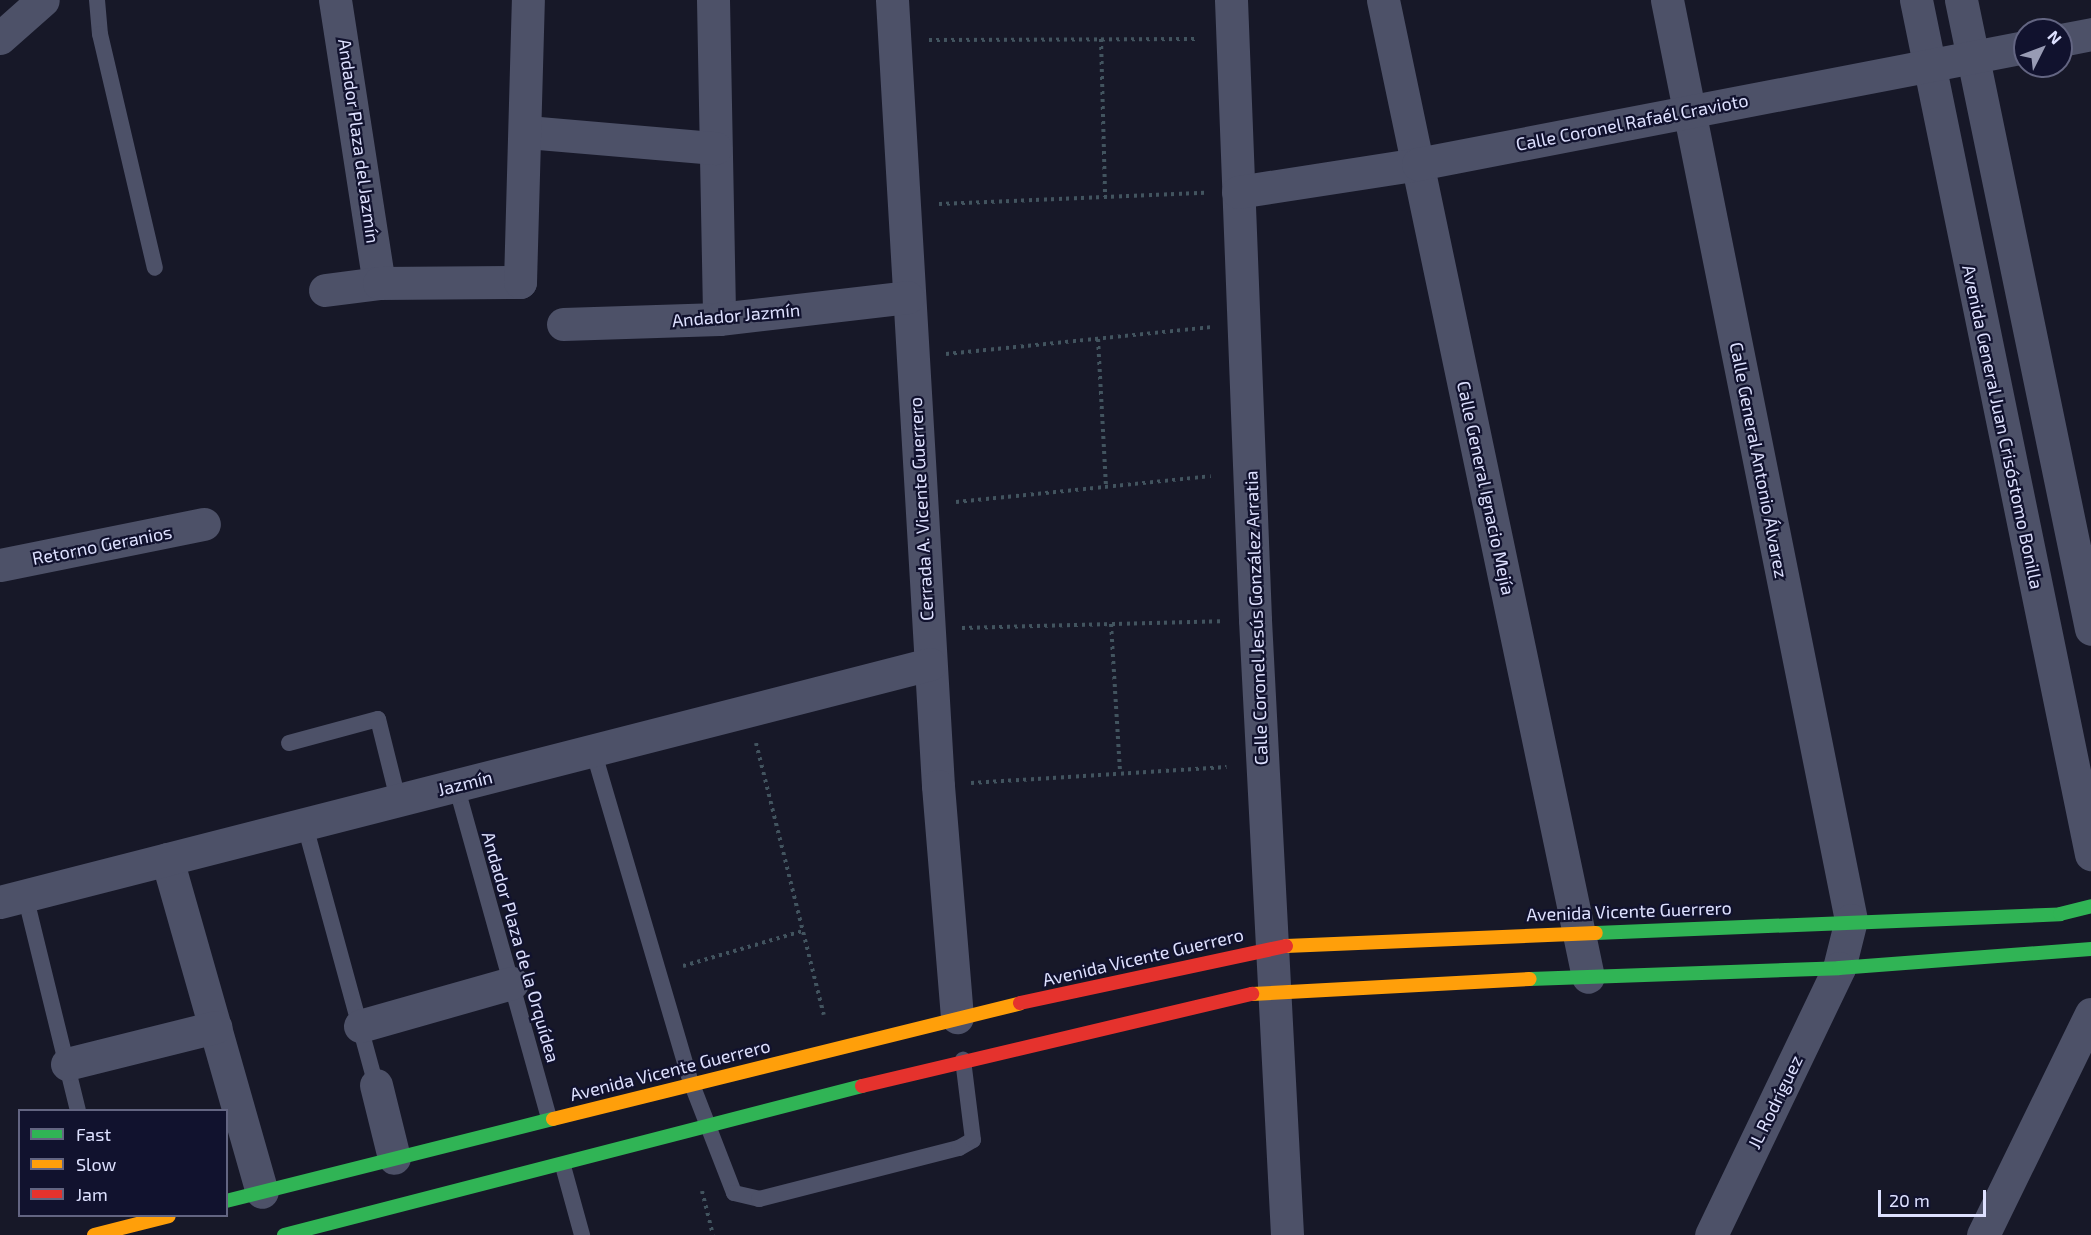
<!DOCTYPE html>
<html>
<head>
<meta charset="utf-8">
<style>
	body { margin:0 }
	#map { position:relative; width:2091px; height:1235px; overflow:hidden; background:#171828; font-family:"Exo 2",sans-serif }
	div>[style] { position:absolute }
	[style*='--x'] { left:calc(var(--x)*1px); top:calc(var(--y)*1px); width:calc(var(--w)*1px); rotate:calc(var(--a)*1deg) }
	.path>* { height:4px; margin-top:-2px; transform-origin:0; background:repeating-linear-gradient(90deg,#42545f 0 3px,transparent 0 7.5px) }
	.lane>* { height:16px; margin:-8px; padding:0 8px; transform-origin:8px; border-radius:8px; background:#4d5168 }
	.street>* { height:33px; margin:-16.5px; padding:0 16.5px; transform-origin:16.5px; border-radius:16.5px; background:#4d5168 }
	.fast>* { height:14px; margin:-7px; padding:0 7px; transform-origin:7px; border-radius:7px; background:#30b455 }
	.slow>* { height:14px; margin:-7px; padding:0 7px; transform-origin:7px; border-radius:7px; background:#ff9f0a }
	.jam>* { height:14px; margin:-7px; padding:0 7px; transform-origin:7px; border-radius:7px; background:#e5322d }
	span { translate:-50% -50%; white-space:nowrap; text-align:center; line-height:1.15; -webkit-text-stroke:4.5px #11122e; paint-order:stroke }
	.street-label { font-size:18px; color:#dee1ff }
	.legend { position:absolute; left:18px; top:1109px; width:210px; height:108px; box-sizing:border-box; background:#11122e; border:2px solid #636582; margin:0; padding:8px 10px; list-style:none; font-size:18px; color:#dee1ff }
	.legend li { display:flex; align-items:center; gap:12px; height:30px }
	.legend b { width:30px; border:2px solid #636582 }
	.north { position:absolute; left:2013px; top:18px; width:60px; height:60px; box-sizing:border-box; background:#11122e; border:2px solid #636582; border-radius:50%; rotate:48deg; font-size:16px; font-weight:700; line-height:24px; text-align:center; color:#dee1ff }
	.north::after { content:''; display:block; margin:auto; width:21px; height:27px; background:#989bb4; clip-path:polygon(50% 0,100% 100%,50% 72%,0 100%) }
	.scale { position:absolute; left:1878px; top:1190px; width:108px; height:27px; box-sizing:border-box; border:3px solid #dee1ff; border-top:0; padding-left:8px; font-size:18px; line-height:21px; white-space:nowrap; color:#dee1ff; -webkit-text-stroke:4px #11122e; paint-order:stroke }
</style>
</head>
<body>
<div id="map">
	<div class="path">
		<i style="--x:1101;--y:39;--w:158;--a:88.5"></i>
		<i style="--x:929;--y:40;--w:268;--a:-0.2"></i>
		<i style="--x:939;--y:204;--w:266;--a:-2.4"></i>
		<i style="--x:1098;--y:339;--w:146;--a:86.9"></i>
		<i style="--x:946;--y:354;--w:266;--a:-5.8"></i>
		<i style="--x:956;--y:502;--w:256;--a:-5.8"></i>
		<i style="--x:1111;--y:624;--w:147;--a:86.5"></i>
		<i style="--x:962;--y:628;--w:259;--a:-1.5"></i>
		<i style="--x:756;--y:743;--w:280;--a:76"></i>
		<i style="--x:971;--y:783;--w:256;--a:-3.6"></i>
		<i style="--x:683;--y:966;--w:125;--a:-16.3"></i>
		<i style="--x:702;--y:1191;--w:45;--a:76"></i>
	</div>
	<div class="lane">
		<i style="--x:97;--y:0;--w:34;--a:85"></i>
		<i style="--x:100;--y:34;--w:240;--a:76.8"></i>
		<i style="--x:289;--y:743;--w:92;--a:-15.1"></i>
		<i style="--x:378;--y:719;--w:82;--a:76"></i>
		<i style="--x:593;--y:750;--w:346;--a:73.6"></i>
		<i style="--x:691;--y:1082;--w:119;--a:68.8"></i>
		<i style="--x:734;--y:1193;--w:26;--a:13"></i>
		<i style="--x:759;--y:1199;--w:206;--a:-14.3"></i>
		<i style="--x:959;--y:1148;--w:16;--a:-30"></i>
		<i style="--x:973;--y:1140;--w:81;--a:-97.1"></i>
		<i style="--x:456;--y:785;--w:346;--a:74.4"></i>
		<i style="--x:304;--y:822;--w:273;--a:74.7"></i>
		<i style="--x:25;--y:895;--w:221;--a:76.2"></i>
		<i style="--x:563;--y:1166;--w:72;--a:74.6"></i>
	</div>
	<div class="street">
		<i style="--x:335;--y:0;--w:286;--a:81.2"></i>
		<i style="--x:713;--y:0;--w:319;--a:88.9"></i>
		<i style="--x:892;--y:0;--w:787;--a:86.65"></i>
		<i style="--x:938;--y:786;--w:232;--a:85.3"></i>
		<i style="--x:1231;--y:0;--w:620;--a:87.78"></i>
		<i style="--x:1255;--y:620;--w:616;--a:87.02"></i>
		<i style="--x:1383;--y:0;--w:998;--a:78.15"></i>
		<i style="--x:1667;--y:0;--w:938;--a:78.69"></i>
		<i style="--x:1851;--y:920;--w:49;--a:104"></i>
		<i style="--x:1839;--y:968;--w:296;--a:115.6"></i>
		<i style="--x:1916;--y:0;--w:872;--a:78.42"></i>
		<i style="--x:1961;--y:0;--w:642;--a:78.32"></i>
		<i style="--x:0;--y:38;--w:57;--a:-41.5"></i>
		<i style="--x:2061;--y:40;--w:31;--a:-11"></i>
		<i style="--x:527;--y:132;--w:189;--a:4.9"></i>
		<i style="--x:1238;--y:192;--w:182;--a:-8.8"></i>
		<i style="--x:1418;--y:164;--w:618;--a:-10.91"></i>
		<i style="--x:325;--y:290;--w:54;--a:-7.4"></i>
		<i style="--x:379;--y:283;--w:141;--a:-0.4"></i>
		<i style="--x:520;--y:282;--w:282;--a:-88.4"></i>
		<i style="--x:563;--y:324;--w:156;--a:-1.8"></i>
		<i style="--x:719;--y:319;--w:190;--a:-6.6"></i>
		<i style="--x:0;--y:565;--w:208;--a:-11.4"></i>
		<i style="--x:167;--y:859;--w:346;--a:74.1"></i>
		<i style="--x:0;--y:902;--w:960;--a:-14.35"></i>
		<i style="--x:360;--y:1026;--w:158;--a:-15.8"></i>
		<i style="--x:67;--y:1064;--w:153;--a:-14"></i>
		<i style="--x:376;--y:1085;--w:75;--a:76.1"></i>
		<i style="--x:1983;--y:1235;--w:246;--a:-64"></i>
	</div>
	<div class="fast">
		<i style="--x:1596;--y:933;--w:464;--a:-2.3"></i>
		<i style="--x:2060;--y:914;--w:32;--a:-14"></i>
		<i style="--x:1530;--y:979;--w:309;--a:-2"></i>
		<i style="--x:1839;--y:968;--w:253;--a:-4.3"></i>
		<i style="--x:226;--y:1201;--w:337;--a:-14.1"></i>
		<i style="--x:284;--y:1235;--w:597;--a:-14.46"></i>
	</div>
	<div class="slow">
		<i style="--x:1286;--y:946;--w:310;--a:-2.4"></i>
		<i style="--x:1252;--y:994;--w:278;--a:-3.1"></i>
		<i style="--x:553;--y:1119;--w:481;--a:-13.9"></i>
		<i style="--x:94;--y:1235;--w:77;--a:-14.2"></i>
	</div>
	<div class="jam">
		<i style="--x:1020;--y:1003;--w:272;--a:-12.1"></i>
		<i style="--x:862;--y:1086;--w:401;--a:-13.3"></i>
	</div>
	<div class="street-label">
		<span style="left:1632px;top:122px;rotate:-11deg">Calle Coronel Rafaél Cravioto</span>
		<span style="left:359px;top:141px;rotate:82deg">Andador Plaza del Jazmín</span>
		<span style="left:736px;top:315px;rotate:-5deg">Andador Jazmín</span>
		<span style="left:2003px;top:427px;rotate:78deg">Avenida General Juan Crisóstomo Bonilla</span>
		<span style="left:1759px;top:460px;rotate:79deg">Calle General Antonio Álvarez</span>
		<span style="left:1486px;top:488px;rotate:78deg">Calle General Ignacio Mejía</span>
		<span style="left:921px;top:509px;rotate:-93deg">Cerrada A. Vicente Guerrero</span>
		<span style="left:102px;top:545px;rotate:-11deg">Retorno Geranios</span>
		<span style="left:1256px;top:618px;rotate:-92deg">Calle Coronel Jesús González Arratia</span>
		<span style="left:465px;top:783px;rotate:-14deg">Jazmín</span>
		<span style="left:1629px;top:911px;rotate:-2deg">Avenida Vicente Guerrero</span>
		<span style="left:521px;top:947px;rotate:74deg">Andador Plaza de la Orquídea</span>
		<span style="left:1143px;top:957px;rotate:-13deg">Avenida Vicente Guerrero</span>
		<span style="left:670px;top:1070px;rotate:-14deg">Avenida Vicente Guerrero</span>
		<span style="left:1775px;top:1102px;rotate:-64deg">JL Rodríguez</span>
	</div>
	<ul class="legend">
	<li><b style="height:8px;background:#30b455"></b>Fast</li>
	<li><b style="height:8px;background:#ff9f0a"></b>Slow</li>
	<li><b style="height:8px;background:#e5322d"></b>Jam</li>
	</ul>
	<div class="north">N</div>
	<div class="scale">20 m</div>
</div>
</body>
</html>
